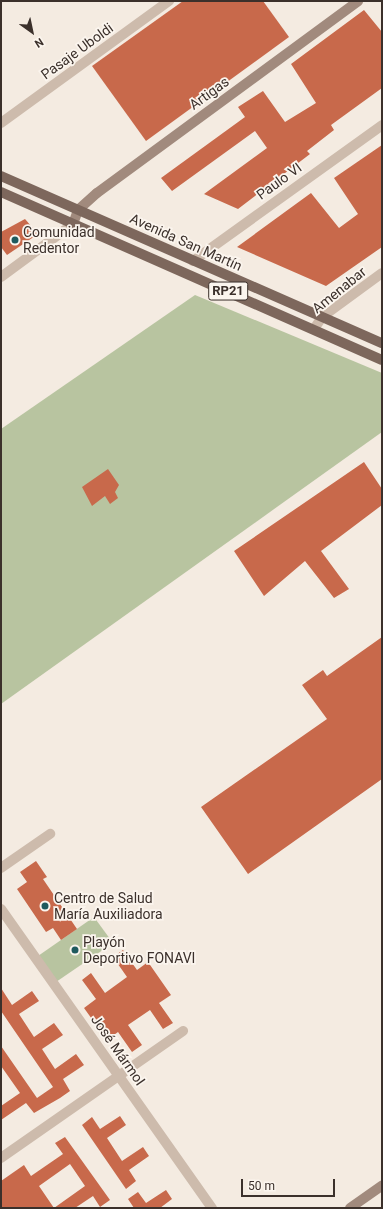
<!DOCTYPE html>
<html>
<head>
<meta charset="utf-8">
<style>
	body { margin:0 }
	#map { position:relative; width:383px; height:1209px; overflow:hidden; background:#f4ebe1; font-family:Roboto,sans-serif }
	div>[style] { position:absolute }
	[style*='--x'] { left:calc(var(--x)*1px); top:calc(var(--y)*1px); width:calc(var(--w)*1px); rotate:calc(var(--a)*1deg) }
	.green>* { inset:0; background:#b8c4a0 }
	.building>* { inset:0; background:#c8694b }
	.street>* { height:10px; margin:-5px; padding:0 5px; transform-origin:5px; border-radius:5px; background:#cdbbac }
	.secondary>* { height:10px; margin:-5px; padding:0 5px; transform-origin:5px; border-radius:5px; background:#a18a7d }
	.primary>* { height:10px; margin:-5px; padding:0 5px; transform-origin:5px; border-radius:5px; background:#7d675c }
	.dots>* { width:11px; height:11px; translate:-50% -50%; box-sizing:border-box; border:2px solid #fbf5ee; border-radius:50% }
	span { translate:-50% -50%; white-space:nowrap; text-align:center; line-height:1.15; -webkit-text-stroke:3.5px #fbf5ee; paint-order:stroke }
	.shield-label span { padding:1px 3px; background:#fbf5ee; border:1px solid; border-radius:3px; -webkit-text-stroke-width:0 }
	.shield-label { font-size:13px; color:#3b302b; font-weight:700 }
	.street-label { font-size:14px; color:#3b302b }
	.poi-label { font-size:14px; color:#3b302b }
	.left { translate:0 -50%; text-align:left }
	.frame { position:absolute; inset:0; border:2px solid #3b302b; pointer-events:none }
	.north { position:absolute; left:12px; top:12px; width:40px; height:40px; -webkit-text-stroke:3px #fbf5ee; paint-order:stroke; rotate:147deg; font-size:11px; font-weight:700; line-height:16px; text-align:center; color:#3b302b }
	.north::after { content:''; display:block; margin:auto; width:14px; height:18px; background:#3b302b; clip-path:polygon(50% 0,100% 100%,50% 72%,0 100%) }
	.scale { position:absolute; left:241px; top:1179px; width:94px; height:18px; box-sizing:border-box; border:2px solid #3b302b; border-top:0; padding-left:5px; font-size:12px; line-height:14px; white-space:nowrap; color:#3b302b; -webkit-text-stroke:3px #fbf5ee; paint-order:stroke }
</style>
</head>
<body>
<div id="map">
	<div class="green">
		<i style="clip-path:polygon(195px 295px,382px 373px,382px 432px,1px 704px,1px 429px)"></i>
		<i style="clip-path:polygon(94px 917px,113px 943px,56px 982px,38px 956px)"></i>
	</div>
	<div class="building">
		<i style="clip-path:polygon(183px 1px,263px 1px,289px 37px,146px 141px,92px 66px)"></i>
		<i style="clip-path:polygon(364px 10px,382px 32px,382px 88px,331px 125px,334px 130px,307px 151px,310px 154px,238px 209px,204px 194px,267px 148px,255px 131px,172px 191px,161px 178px,245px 117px,238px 107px,263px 91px,285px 122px,316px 103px,291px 64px)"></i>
		<i style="clip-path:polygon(382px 145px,382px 247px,326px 286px,237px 247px,311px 193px,339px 228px,358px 214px,334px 178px)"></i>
		<i style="clip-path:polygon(25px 219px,38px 234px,7px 255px,1px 247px,1px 232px)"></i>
		<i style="clip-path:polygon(364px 462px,382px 489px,382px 505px,321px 551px,349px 589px,334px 598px,305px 561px,264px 596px,234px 551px)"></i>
		<i style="clip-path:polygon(108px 469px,119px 485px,115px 492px,118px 498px,110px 504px,105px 496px,92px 506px,82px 487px)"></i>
		<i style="clip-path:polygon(382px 637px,382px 779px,248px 874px,201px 807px,327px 719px,302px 685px,323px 670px,327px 676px)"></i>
		<i style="clip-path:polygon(36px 861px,47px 877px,43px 879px,77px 929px,61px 940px,53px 928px,46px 932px,17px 889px,27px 882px,20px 872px)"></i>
		<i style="clip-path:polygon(123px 950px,137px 970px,148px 962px,171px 995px,159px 1003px,173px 1023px,163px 1029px,150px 1010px,128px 1025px,142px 1045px,132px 1052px,118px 1032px,107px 1040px,84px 1008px,96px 999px,82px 980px,91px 973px,105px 993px,127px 977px,113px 957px)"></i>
		<i style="clip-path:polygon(1px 988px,12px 1005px,32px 991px,39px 1001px,19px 1014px,34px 1037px,54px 1023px,63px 1035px,42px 1049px,55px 1069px,76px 1054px,84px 1065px,63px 1079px,70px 1091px,60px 1098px,34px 1113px,26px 1103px,1px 1120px,1px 1106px,20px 1093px,1px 1066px,1px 1046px,37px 1098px,53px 1087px,1px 1011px)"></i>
		<i style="clip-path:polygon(120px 1116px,126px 1125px,107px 1138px,122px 1161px,143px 1147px,149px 1156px,129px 1170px,136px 1181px,126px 1189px,82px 1125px,92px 1117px,100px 1129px)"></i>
		<i style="clip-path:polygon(65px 1137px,110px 1200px,100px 1207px,93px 1196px,75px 1208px,54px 1208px,85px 1186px,70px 1164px,39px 1186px,54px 1208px,1px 1208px,1px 1181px,24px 1165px,31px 1176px,63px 1154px,55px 1143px)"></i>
		<i style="clip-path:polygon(166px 1190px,172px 1199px,160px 1208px,134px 1208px,128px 1199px,138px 1192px,146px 1203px)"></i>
	</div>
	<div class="street">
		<i style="--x:1;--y:123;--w:208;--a:-36"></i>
		<i style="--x:193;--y:261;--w:233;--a:-35.7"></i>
		<i style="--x:1;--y:277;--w:89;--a:-36.4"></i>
		<i style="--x:314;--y:329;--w:14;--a:-56"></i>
		<i style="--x:322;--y:317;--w:74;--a:-36.3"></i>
		<i style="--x:1;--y:868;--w:60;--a:-34.8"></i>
		<i style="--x:1;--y:909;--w:366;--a:54.8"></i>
		<i style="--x:1;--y:1158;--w:222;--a:-34.9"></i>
	</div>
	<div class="secondary">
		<i style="--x:73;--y:224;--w:15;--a:-70"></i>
		<i style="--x:78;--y:210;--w:25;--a:-42"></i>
		<i style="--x:97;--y:193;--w:324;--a:-36.3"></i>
		<i style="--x:350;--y:1208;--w:39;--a:-35"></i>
	</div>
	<div class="primary">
		<i style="--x:1;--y:176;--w:416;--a:23.7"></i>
		<i style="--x:1;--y:192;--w:416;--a:23.8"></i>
	</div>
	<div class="dots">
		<i style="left:15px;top:240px;background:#1f5a5e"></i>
		<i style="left:45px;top:906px;background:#1f5a5e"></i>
		<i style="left:75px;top:950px;background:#1f5a5e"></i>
	</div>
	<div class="shield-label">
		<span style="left:228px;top:291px">RP21</span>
	</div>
	<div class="street-label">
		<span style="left:77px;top:51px;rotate:-36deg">Pasaje Uboldi</span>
		<span style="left:209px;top:93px;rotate:-36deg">Artigas</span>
		<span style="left:279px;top:181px;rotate:-36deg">Paulo VI</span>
		<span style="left:186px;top:242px;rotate:24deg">Avenida San Martín</span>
		<span style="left:339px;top:290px;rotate:-39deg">Amenabar</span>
		<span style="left:118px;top:1050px;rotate:55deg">José Mármol</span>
	</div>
	<div class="poi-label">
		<span class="left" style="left:23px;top:240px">Comunidad<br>Redentor</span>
		<span class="left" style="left:54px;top:906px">Centro de Salud<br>María Auxiliadora</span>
		<span class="left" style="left:83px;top:950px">Playón<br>Deportivo FONAVI</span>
	</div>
	<div class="frame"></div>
	<div class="north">N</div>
	<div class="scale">50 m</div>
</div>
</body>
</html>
